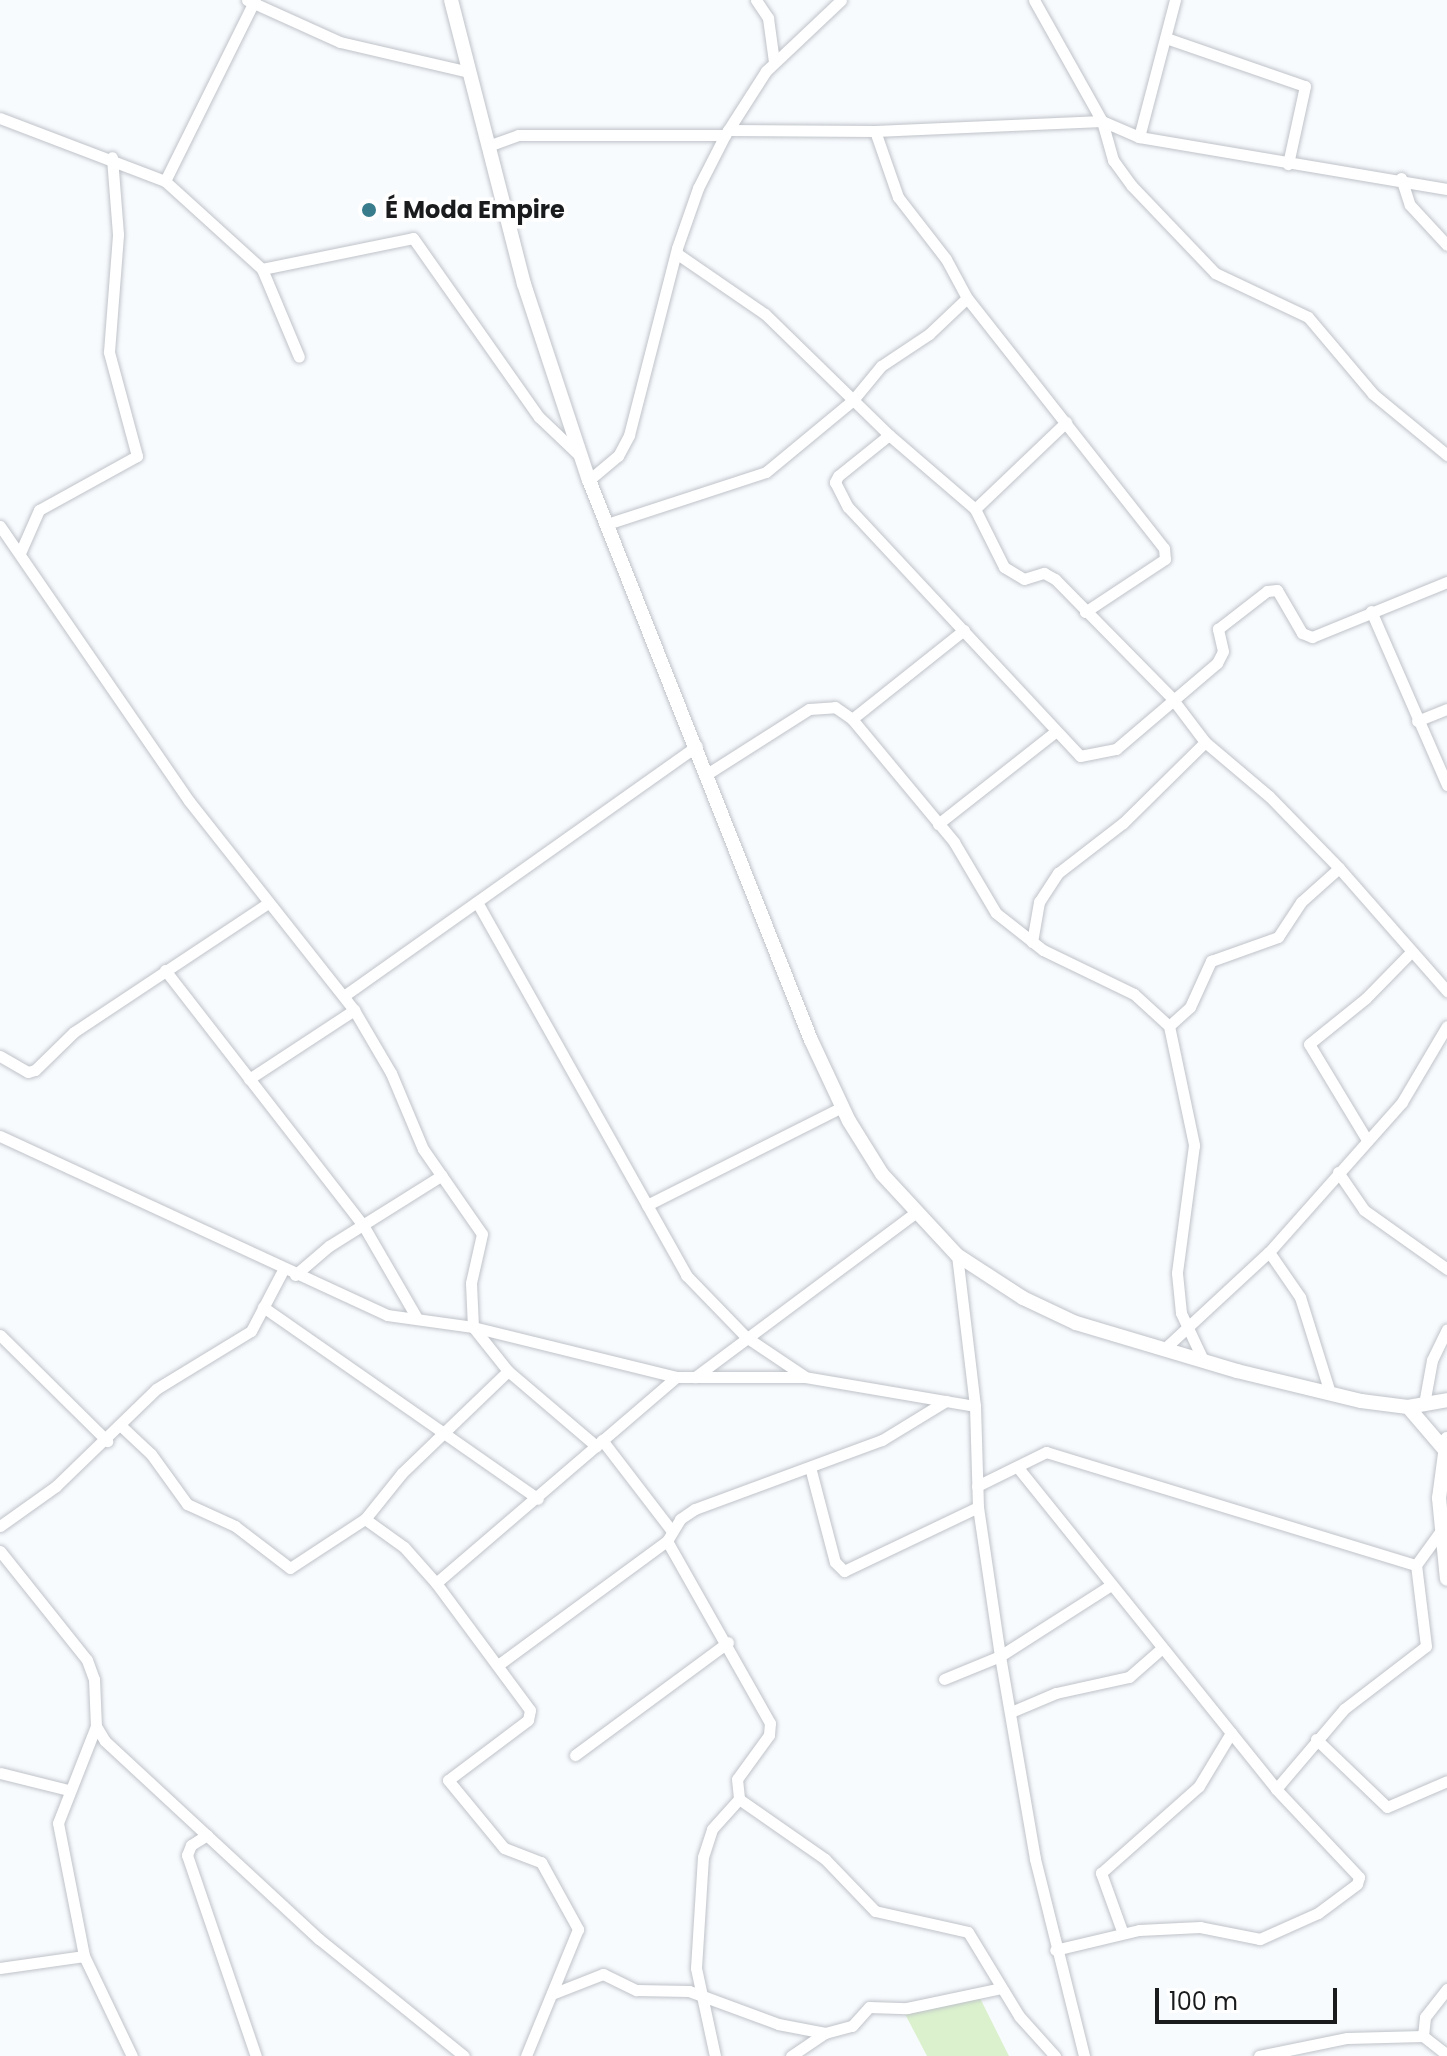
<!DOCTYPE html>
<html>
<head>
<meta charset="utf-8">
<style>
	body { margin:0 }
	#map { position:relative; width:1447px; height:2056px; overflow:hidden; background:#f8fbfe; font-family:Poppins,sans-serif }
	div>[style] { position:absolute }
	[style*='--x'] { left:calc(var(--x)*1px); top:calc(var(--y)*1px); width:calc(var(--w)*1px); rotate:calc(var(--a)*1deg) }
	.green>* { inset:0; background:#dbf1cd }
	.roads { filter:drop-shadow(0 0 2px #bfc3c9) drop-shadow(0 0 2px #bfc3c9) }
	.minor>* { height:11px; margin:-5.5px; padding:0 5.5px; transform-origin:5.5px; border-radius:5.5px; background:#fff }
	.tertiary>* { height:14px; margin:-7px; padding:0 7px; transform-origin:7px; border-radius:7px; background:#fff }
	.dots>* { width:22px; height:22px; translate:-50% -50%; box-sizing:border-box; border:4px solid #fff; border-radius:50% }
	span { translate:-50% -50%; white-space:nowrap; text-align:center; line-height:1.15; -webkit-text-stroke:7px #fff; paint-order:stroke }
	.poi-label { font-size:24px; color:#191b1d; font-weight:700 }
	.left { translate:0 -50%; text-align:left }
	.scale { position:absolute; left:1155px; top:1988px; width:182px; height:36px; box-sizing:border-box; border:4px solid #191b1d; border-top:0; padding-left:10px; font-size:24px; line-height:28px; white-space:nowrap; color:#191b1d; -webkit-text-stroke:6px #fff; paint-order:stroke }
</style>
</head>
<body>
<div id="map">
	<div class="green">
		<i style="clip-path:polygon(977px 1992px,1009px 2056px,927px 2056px,905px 2014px)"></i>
	</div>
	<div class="roads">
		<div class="minor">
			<i style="--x:247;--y:0;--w:102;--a:24.3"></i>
			<i style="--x:340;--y:42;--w:132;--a:13.1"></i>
			<i style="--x:756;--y:0;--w:22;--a:56"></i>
			<i style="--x:768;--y:18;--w:44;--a:82.2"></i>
			<i style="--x:1034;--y:0;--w:139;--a:60.7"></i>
			<i style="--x:1102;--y:121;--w:41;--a:74.2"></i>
			<i style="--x:1113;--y:160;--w:32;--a:54"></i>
			<i style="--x:1132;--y:186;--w:120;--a:46.3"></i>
			<i style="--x:1215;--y:273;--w:103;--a:25.3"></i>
			<i style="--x:1308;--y:317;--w:101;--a:49.8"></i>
			<i style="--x:1373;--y:394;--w:96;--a:39.5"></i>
			<i style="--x:1166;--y:38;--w:147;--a:19.1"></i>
			<i style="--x:1305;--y:86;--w:80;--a:102.3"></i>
			<i style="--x:0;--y:118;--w:177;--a:20.9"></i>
			<i style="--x:165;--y:181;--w:131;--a:42.2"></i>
			<i style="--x:262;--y:269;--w:95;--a:67.2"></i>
			<i style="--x:728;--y:130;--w:147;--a:0.4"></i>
			<i style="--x:875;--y:131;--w:227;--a:-2.5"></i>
			<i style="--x:1102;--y:121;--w:40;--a:23.4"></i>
			<i style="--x:1139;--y:137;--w:312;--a:9.6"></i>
			<i style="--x:875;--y:131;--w:70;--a:70.8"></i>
			<i style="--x:898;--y:197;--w:78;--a:52.3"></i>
			<i style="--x:946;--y:259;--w:44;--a:61.7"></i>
			<i style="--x:967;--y:298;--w:318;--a:51.8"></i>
			<i style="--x:1164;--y:548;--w:11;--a:85"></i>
			<i style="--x:1165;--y:559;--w:96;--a:146.5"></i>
			<i style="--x:1139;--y:137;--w:142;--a:-75.3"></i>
			<i style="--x:488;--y:146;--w:32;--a:-20"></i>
			<i style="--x:518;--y:135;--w:207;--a:0"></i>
			<i style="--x:1401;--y:178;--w:28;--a:72"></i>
			<i style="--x:1410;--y:205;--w:54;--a:47.2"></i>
			<i style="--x:165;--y:181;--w:202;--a:-63.6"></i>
			<i style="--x:679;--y:255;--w:104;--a:34.5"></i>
			<i style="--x:765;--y:314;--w:173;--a:44.3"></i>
			<i style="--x:889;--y:435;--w:113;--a:40.7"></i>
			<i style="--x:975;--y:509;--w:65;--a:63.4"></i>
			<i style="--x:1004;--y:567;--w:23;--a:31"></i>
			<i style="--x:1024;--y:579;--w:21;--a:-17"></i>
			<i style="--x:1044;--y:573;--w:13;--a:29"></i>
			<i style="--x:1055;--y:579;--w:165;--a:45.5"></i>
			<i style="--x:1171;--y:697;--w:56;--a:52.9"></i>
			<i style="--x:1205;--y:742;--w:84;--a:40.2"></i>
			<i style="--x:1269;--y:796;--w:100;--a:45.8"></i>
			<i style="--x:1339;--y:868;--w:164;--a:48.7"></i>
			<i style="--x:262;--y:269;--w:154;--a:-11.6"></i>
			<i style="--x:413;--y:238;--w:219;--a:54.9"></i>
			<i style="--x:539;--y:417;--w:58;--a:43.6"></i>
			<i style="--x:889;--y:435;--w:65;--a:141.2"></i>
			<i style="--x:838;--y:476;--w:7;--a:117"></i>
			<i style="--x:835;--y:482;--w:28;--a:63"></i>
			<i style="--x:848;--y:507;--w:340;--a:47"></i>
			<i style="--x:1080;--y:756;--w:37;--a:-11"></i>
			<i style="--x:1116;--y:749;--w:133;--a:-40.4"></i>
			<i style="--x:1217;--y:663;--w:13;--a:-63"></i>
			<i style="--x:1223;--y:651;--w:23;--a:-103"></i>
			<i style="--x:1218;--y:629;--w:62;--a:-37.8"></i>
			<i style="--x:1267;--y:591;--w:10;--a:-6"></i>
			<i style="--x:1277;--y:590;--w:50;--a:59.8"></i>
			<i style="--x:1302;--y:633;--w:11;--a:22"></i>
			<i style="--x:1312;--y:637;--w:146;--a:-22.2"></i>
			<i style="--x:589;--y:480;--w:38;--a:-40"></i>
			<i style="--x:618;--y:456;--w:24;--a:-62"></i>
			<i style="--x:629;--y:435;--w:193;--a:-75.6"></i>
			<i style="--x:677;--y:248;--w:64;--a:-70.7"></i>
			<i style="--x:698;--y:188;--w:59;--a:-63"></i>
			<i style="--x:725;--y:135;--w:76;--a:-57.4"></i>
			<i style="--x:766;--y:71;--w:103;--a:-43.4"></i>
			<i style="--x:975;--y:509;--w:126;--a:-43.7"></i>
			<i style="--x:607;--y:524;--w:167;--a:-18.1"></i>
			<i style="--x:766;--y:472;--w:113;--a:-39.6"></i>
			<i style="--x:853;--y:400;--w:44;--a:-50.5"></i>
			<i style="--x:881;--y:366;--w:58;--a:-33.7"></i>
			<i style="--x:929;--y:334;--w:52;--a:-43.5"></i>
			<i style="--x:0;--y:526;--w:334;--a:55.5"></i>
			<i style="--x:189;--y:801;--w:266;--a:51.7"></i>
			<i style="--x:354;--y:1010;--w:73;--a:59.6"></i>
			<i style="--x:391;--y:1073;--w:82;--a:67.2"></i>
			<i style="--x:423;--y:1149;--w:103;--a:55.2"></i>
			<i style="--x:482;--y:1234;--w:50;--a:102.7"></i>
			<i style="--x:471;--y:1283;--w:44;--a:87.4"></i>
			<i style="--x:473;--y:1327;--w:56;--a:51.5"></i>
			<i style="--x:508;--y:1371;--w:116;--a:40.4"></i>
			<i style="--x:20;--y:553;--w:47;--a:-66.2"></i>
			<i style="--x:39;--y:510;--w:112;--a:-28.9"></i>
			<i style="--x:137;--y:456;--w:108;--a:-105.1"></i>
			<i style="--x:109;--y:352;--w:118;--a:-85.6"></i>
			<i style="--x:118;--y:234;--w:77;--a:-94.5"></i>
			<i style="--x:1371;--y:611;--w:190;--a:66.4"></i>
			<i style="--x:852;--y:719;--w:143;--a:-38.5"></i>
			<i style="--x:1417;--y:721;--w:32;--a:-22"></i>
			<i style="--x:707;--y:774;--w:121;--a:-32.5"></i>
			<i style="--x:809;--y:709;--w:26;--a:-4"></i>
			<i style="--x:835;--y:707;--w:21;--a:35"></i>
			<i style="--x:852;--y:719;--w:160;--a:50.3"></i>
			<i style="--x:954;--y:842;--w:82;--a:59.4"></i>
			<i style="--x:996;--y:913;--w:60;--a:38.2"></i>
			<i style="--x:1043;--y:950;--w:101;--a:25.8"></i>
			<i style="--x:1134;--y:994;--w:47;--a:42.4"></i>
			<i style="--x:1169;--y:1026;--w:122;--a:78.1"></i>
			<i style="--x:1194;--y:1145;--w:129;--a:97.6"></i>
			<i style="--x:1177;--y:1273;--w:40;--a:84.3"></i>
			<i style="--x:1181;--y:1313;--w:54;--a:64.9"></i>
			<i style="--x:938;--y:824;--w:149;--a:-38.2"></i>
			<i style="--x:477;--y:902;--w:428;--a:60.7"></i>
			<i style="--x:686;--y:1275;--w:86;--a:45.9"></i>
			<i style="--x:746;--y:1337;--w:70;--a:33.9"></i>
			<i style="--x:1032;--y:942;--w:41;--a:-80.1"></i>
			<i style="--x:1039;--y:902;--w:35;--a:-57"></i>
			<i style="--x:1058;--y:873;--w:82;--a:-37.6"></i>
			<i style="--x:1123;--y:823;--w:115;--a:-44.6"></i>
			<i style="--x:165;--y:970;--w:323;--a:52.2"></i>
			<i style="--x:363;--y:1225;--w:108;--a:59.9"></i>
			<i style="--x:345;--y:995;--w:431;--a:-35.3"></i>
			<i style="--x:1169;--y:1026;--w:28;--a:-42"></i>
			<i style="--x:1190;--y:1007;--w:51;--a:-65.5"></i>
			<i style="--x:1211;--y:961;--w:71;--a:-19.7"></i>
			<i style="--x:1278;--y:937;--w:42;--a:-56.7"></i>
			<i style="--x:1301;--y:902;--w:51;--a:-41.8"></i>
			<i style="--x:0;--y:1056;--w:32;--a:30"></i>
			<i style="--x:28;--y:1072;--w:7;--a:-16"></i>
			<i style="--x:35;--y:1070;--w:54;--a:-44.3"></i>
			<i style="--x:74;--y:1032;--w:233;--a:-33.6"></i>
			<i style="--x:249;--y:1079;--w:126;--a:-33.3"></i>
			<i style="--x:0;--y:1136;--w:426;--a:24.8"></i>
			<i style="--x:387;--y:1315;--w:87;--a:7.9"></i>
			<i style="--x:473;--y:1327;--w:209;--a:13.8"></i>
			<i style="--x:676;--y:1377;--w:129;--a:0"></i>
			<i style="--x:805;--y:1377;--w:172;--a:9.7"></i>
			<i style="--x:1367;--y:1140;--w:112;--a:-121.1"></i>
			<i style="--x:1309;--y:1044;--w:73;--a:-38.9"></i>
			<i style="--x:1366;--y:998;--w:63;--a:-45.6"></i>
			<i style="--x:1338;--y:1172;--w:46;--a:55.6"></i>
			<i style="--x:1364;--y:1210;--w:102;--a:35.4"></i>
			<i style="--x:647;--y:1205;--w:218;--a:-26.7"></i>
			<i style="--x:1269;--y:1252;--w:55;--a:55.4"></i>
			<i style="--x:1300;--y:1297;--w:101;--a:72.6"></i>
			<i style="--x:957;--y:1255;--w:152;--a:83.2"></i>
			<i style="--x:975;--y:1406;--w:101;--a:88.3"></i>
			<i style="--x:978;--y:1507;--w:151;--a:81.6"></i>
			<i style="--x:1000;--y:1656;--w:206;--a:80.2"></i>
			<i style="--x:1035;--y:1859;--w:203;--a:76"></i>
			<i style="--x:295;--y:1275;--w:45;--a:-40.5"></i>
			<i style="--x:329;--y:1246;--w:133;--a:-32.1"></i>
			<i style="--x:263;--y:1307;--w:335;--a:34.9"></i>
			<i style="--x:0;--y:1335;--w:151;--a:44.7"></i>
			<i style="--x:1163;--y:1350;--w:144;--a:-42.8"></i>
			<i style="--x:1269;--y:1252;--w:200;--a:-48.4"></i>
			<i style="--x:1402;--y:1102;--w:88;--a:-59.4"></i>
			<i style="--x:695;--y:1377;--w:276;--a:-36.7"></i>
			<i style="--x:1424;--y:1404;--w:45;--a:-79.7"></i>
			<i style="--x:1432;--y:1360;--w:34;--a:-64"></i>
			<i style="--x:120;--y:1425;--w:42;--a:43.1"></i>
			<i style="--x:151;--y:1454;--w:62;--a:54.2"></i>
			<i style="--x:187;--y:1504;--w:53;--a:24.6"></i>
			<i style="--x:235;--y:1526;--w:69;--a:37.4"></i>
			<i style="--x:290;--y:1568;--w:90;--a:-33.2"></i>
			<i style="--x:365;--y:1519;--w:59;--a:-51.2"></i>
			<i style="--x:402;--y:1473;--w:147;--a:-43.9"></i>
			<i style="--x:602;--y:1440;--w:113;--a:52.5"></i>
			<i style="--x:810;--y:1467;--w:98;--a:75.3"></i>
			<i style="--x:835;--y:1562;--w:13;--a:45"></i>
			<i style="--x:844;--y:1571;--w:148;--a:-25.5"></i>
			<i style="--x:1019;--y:1469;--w:410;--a:51.2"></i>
			<i style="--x:1276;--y:1789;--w:121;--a:46.7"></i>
			<i style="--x:1359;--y:1877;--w:7;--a:106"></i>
			<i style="--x:1357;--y:1884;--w:49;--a:143.4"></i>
			<i style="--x:1318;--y:1913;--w:64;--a:155.9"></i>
			<i style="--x:1260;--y:1939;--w:61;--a:-168.7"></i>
			<i style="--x:1200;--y:1927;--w:61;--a:177.2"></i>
			<i style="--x:1139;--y:1930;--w:86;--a:166.6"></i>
			<i style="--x:977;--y:1486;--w:77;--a:-26.2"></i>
			<i style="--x:1046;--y:1452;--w:387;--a:17"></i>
			<i style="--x:365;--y:1519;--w:48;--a:35.7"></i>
			<i style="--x:404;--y:1547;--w:48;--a:48.4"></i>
			<i style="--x:436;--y:1583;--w:158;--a:53.5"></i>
			<i style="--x:530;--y:1710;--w:10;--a:101"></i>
			<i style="--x:528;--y:1720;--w:100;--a:143.1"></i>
			<i style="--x:448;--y:1780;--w:88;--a:50.5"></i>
			<i style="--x:504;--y:1848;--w:40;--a:21"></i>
			<i style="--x:541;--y:1862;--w:77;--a:61.1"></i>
			<i style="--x:578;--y:1929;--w:137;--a:112.3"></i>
			<i style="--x:0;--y:1526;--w:69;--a:-35.5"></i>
			<i style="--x:56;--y:1486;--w:139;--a:-44.1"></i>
			<i style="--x:156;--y:1389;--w:111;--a:-31.4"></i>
			<i style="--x:251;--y:1331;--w:69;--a:-62.3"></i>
			<i style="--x:667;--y:1541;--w:209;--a:60.5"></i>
			<i style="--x:770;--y:1723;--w:12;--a:95"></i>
			<i style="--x:769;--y:1735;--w:54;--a:126"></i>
			<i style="--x:737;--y:1779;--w:20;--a:84"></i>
			<i style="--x:739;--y:1799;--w:105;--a:34.9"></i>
			<i style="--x:825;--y:1859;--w:72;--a:46.1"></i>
			<i style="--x:875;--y:1911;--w:95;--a:12.7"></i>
			<i style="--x:968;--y:1932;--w:98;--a:58.7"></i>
			<i style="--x:1019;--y:2016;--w:54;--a:48"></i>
			<i style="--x:0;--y:1551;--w:139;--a:51.4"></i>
			<i style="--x:87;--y:1660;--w:20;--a:70"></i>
			<i style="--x:94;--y:1679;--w:47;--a:87.6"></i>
			<i style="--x:96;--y:1726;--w:17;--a:59"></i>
			<i style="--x:105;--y:1741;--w:292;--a:42.8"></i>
			<i style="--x:319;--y:1939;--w:186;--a:38.9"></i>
			<i style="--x:436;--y:1583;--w:316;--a:-40.6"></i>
			<i style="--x:498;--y:1665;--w:210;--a:-36.3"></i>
			<i style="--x:667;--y:1541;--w:26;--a:-59"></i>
			<i style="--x:680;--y:1519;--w:18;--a:-34"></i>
			<i style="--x:695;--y:1509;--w:199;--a:-20.3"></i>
			<i style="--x:882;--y:1440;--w:75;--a:-31.4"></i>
			<i style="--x:944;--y:1679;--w:61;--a:-22.3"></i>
			<i style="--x:1000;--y:1656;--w:132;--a:-32.6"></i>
			<i style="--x:1011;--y:1712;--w:49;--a:-22.9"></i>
			<i style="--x:1056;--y:1693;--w:75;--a:-12.4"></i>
			<i style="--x:1129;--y:1677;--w:43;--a:-41.2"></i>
			<i style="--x:96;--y:1726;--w:104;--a:111.4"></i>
			<i style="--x:58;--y:1823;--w:136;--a:78.9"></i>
			<i style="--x:84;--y:1956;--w:111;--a:64.4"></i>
			<i style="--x:1316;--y:1739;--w:98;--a:43.8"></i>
			<i style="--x:1387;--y:1807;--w:65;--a:-23.4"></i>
			<i style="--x:575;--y:1755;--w:190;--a:-36.4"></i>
			<i style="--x:0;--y:1773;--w:70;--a:14"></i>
			<i style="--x:1276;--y:1789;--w:105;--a:-49.6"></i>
			<i style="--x:1344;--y:1709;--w:103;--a:-37.5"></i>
			<i style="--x:1426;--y:1646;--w:82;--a:-97"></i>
			<i style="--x:1416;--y:1565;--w:41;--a:-54"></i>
			<i style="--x:207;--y:1835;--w:19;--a:148"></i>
			<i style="--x:191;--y:1845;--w:11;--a:112"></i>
			<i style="--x:187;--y:1855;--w:213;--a:71.1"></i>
			<i style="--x:1122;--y:1931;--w:62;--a:-109.9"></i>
			<i style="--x:1101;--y:1873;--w:131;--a:-41.6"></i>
			<i style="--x:1199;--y:1786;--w:62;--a:-58.9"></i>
			<i style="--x:0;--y:1968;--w:85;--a:-8.1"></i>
			<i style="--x:552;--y:1994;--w:55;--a:-21.4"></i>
			<i style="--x:603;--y:1974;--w:37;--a:26"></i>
			<i style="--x:636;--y:1990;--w:53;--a:1.1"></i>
			<i style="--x:689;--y:1991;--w:95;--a:20.3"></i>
			<i style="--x:778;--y:2024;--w:48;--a:10.8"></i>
			<i style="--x:825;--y:2033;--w:28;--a:-15"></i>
			<i style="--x:852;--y:2026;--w:25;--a:-48"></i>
			<i style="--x:869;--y:2007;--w:38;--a:2"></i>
			<i style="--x:907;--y:2008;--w:96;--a:-12"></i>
			<i style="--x:1423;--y:2036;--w:19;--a:-84"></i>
			<i style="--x:1425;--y:2017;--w:36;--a:-52"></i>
			<i style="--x:715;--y:2056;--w:90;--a:-102.2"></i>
			<i style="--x:696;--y:1968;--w:111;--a:-86.4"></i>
			<i style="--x:703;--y:1857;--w:29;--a:-72"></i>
			<i style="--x:712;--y:1829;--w:40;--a:-48"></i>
			<i style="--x:791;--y:2056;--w:41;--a:-34.1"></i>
			<i style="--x:1259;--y:2056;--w:90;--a:-11.6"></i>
			<i style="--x:1347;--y:2038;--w:76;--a:-1.5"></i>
			<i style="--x:1423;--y:2036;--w:31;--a:38"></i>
		</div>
		<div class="tertiary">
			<i style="--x:451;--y:0;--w:293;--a:75.6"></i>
			<i style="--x:524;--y:284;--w:206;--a:71.7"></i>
			<i style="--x:589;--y:480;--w:602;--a:68.38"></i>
			<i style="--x:811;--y:1040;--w:89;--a:64.9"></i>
			<i style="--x:849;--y:1121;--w:62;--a:58.1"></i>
			<i style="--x:882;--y:1174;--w:110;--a:47.2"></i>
			<i style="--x:957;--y:1255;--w:79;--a:33.1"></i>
			<i style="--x:1023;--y:1298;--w:59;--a:25.3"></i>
			<i style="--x:1076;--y:1323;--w:168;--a:16.6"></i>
			<i style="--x:1237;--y:1371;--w:128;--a:13.6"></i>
			<i style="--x:1361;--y:1401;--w:47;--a:7.3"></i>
			<i style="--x:1408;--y:1407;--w:40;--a:-10"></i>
			<i style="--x:1408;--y:1407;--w:55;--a:49.4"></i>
			<i style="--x:1447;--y:1439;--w:60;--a:97.7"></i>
			<i style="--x:1439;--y:1498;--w:81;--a:84.4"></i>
		</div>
	</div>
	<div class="dots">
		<i style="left:369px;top:210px;background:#397d8c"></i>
	</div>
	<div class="poi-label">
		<span class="left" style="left:385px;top:210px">É Moda Empire</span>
	</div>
	<div class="scale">100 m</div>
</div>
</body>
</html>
